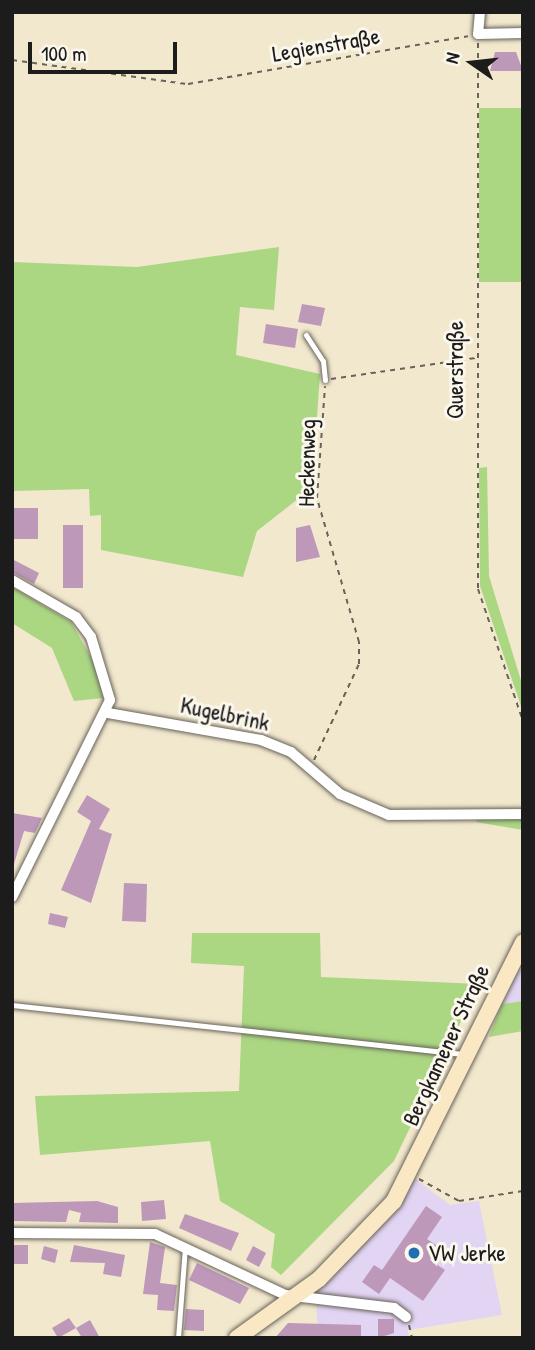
<!DOCTYPE html>
<html>
<head>
<meta charset="utf-8">
<style>
	body { margin:0 }
	#map { position:relative; width:535px; height:1350px; overflow:hidden; background:#f2e8ce; font-family:"Patrick Hand",sans-serif }
	div>[style] { position:absolute }
	[style*='--x'] { left:calc(var(--x)*1px); top:calc(var(--y)*1px); width:calc(var(--w)*1px); rotate:calc(var(--a)*1deg) }
	.built>* { inset:0; background:#e2d4f3 }
	.green>* { inset:0; background:#abd783 }
	.building>* { inset:0; background:#bd98b9 }
	.path>* { height:2px; margin-top:-1px; transform-origin:0; background:repeating-linear-gradient(90deg,#67635a 0 5px,transparent 0 10px) }
	.roads { filter:drop-shadow(0 0 2px #67635a) drop-shadow(0 0 2px #67635a) }
	.lane>* { height:5px; margin:-2.5px; padding:0 2.5px; transform-origin:2.5px; border-radius:2.5px; background:#fff }
	.street>* { height:10px; margin:-5px; padding:0 5px; transform-origin:5px; border-radius:5px; background:#fff }
	.secondary>* { height:16px; margin:-8px; padding:0 8px; transform-origin:8px; border-radius:8px; background:#fae7c3 }
	.dots>* { width:19px; height:19px; translate:-50% -50%; box-sizing:border-box; border:4px solid #fbf7ec; border-radius:50% }
	span { translate:-50% -50%; white-space:nowrap; text-align:center; line-height:1.15; -webkit-text-stroke:6px #fbf7ec; paint-order:stroke }
	.street-label { font-size:23px; color:#1c1c1c }
	.poi-label { font-size:23px; color:#1c1c1c }
	.left { translate:0 -50%; text-align:left }
	.frame { position:absolute; inset:0; border:14px solid #1c1c1c; pointer-events:none }
	.north { position:absolute; left:437px; top:28px; width:70px; height:70px; -webkit-text-stroke:5px #fbf7ec; paint-order:stroke; rotate:284deg; font-size:19px; font-weight:700; line-height:28px; text-align:center; color:#1c1c1c }
	.north::after { content:''; display:block; margin:auto; width:24px; height:32px; background:#1c1c1c; clip-path:polygon(50% 0,100% 100%,50% 72%,0 100%) }
	.scale { position:absolute; left:28px; top:42px; width:149px; height:32px; box-sizing:border-box; border:4px solid #1c1c1c; border-top:0; padding-left:9px; font-size:21px; line-height:24px; white-space:nowrap; color:#1c1c1c; -webkit-text-stroke:5px #fbf7ec; paint-order:stroke }
</style>
</head>
<body>
<div id="map">
	<div class="built">
		<i style="clip-path:polygon(523px 961px,523px 1001px,502px 1004px)"></i>
		<i style="clip-path:polygon(413px 1177px,450px 1205px,479px 1201px,502px 1315px,408px 1330px,409px 1338px,318px 1338px,315px 1281px)"></i>
	</div>
	<div class="green">
		<i style="clip-path:polygon(479px 108px,523px 108px,523px 282px,479px 282px)"></i>
		<i style="clip-path:polygon(279px 247px,274px 310px,240px 307px,236px 355px,320px 374px,312px 488px,257px 531px,243px 577px,101px 550px,101px 515px,90px 516px,89px 489px,12px 491px,12px 262px,137px 267px)"></i>
		<i style="clip-path:polygon(487px 467px,489px 576px,523px 687px,523px 712px,480px 586px,479px 468px)"></i>
		<i style="clip-path:polygon(12px 587px,71px 622px,97px 668px,103px 698px,74px 701px,52px 648px,12px 623px)"></i>
		<i style="clip-path:polygon(478px 817px,523px 818px,523px 830px,476px 822px)"></i>
		<i style="clip-path:polygon(192px 933px,320px 933px,321px 977px,479px 984px,394px 1161px,281px 1275px,271px 1267px,275px 1234px,220px 1201px,210px 1141px,40px 1155px,35px 1096px,239px 1091px,244px 966px,191px 963px)"></i>
		<i style="clip-path:polygon(523px 1001px,523px 1031px,489px 1037px,502px 1004px)"></i>
	</div>
	<div class="building">
		<i style="clip-path:polygon(495px 52px,516px 52px,523px 71px,490px 71px)"></i>
		<i style="clip-path:polygon(302px 304px,325px 308px,321px 326px,298px 322px)"></i>
		<i style="clip-path:polygon(266px 324px,298px 329px,295px 348px,263px 343px)"></i>
		<i style="clip-path:polygon(14px 508px,38px 508px,38px 539px,14px 539px)"></i>
		<i style="clip-path:polygon(63px 525px,83px 525px,83px 588px,63px 588px)"></i>
		<i style="clip-path:polygon(310px 525px,320px 557px,296px 562px,296px 528px)"></i>
		<i style="clip-path:polygon(12px 559px,39px 573px,34px 584px,12px 572px)"></i>
		<i style="clip-path:polygon(87px 795px,110px 809px,99px 829px,112px 834px,91px 903px,61px 890px,91px 821px,77px 812px)"></i>
		<i style="clip-path:polygon(12px 813px,42px 818px,35px 833px,24px 831px,14px 864px)"></i>
		<i style="clip-path:polygon(124px 883px,147px 884px,146px 922px,122px 921px)"></i>
		<i style="clip-path:polygon(50px 913px,68px 917px,65px 928px,48px 924px)"></i>
		<i style="clip-path:polygon(164px 1200px,166px 1219px,142px 1221px,141px 1202px)"></i>
		<i style="clip-path:polygon(97px 1201px,118px 1207px,118px 1223px,79px 1222px,81px 1213px,69px 1210px,66px 1222px,12px 1221px,12px 1203px)"></i>
		<i style="clip-path:polygon(426px 1206px,442px 1217px,427px 1239px,439px 1247px,430px 1260px,445px 1270px,423px 1301px,390px 1278px,379px 1294px,362px 1282px,374px 1265px,382px 1270px)"></i>
		<i style="clip-path:polygon(185px 1214px,239px 1233px,231px 1251px,179px 1228px)"></i>
		<i style="clip-path:polygon(150px 1242px,165px 1247px,160px 1283px,177px 1285px,174px 1311px,157px 1310px,158px 1295px,143px 1294px)"></i>
		<i style="clip-path:polygon(12px 1245px,28px 1245px,28px 1264px,12px 1264px)"></i>
		<i style="clip-path:polygon(74px 1245px,125px 1255px,121px 1277px,103px 1274px,105px 1263px,70px 1262px)"></i>
		<i style="clip-path:polygon(44px 1246px,58px 1250px,55px 1263px,41px 1259px)"></i>
		<i style="clip-path:polygon(253px 1246px,266px 1253px,259px 1267px,246px 1260px)"></i>
		<i style="clip-path:polygon(197px 1263px,249px 1288px,240px 1304px,189px 1280px)"></i>
		<i style="clip-path:polygon(186px 1309px,204px 1310px,204px 1331px,184px 1330px)"></i>
		<i style="clip-path:polygon(69px 1318px,76px 1328px,58px 1338px,52px 1328px)"></i>
		<i style="clip-path:polygon(378px 1319px,394px 1319px,394px 1333px,378px 1338px)"></i>
		<i style="clip-path:polygon(90px 1320px,100px 1338px,82px 1338px,76px 1328px)"></i>
		<i style="clip-path:polygon(288px 1323px,361px 1325px,361px 1338px,275px 1338px)"></i>
	</div>
	<div class="path">
		<i style="--x:478;--y:43;--w:546;--a:90"></i>
		<i style="--x:478;--y:589;--w:139;--a:71.2"></i>
		<i style="--x:12;--y:60;--w:178;--a:7.8"></i>
		<i style="--x:188;--y:84;--w:284;--a:-9.7"></i>
		<i style="--x:331;--y:379;--w:146;--a:-8.3"></i>
		<i style="--x:314;--y:760;--w:106;--a:-64.9"></i>
		<i style="--x:359;--y:664;--w:22;--a:-90"></i>
		<i style="--x:359;--y:642;--w:150;--a:-106.3"></i>
		<i style="--x:317;--y:498;--w:112;--a:-85.9"></i>
		<i style="--x:419;--y:1179;--w:46;--a:28.8"></i>
		<i style="--x:459;--y:1201;--w:65;--a:-8.9"></i>
		<i style="--x:409;--y:1325;--w:13;--a:77"></i>
	</div>
	<div class="roads">
		<div class="lane">
			<i style="--x:306;--y:335;--w:31;--a:57"></i>
			<i style="--x:323;--y:361;--w:19;--a:84"></i>
			<i style="--x:12;--y:1005;--w:455;--a:6.2"></i>
			<i style="--x:178;--y:1338;--w:90;--a:-85.6"></i>
		</div>
		<div class="street">
			<i style="--x:480;--y:12;--w:22;--a:95"></i>
			<i style="--x:478;--y:34;--w:45;--a:-1.3"></i>
			<i style="--x:12;--y:580;--w:74;--a:30"></i>
			<i style="--x:76;--y:617;--w:25;--a:53"></i>
			<i style="--x:91;--y:637;--w:66;--a:73.2"></i>
			<i style="--x:110;--y:700;--w:220;--a:116.4"></i>
			<i style="--x:108;--y:713;--w:155;--a:10"></i>
			<i style="--x:261;--y:740;--w:32;--a:22"></i>
			<i style="--x:291;--y:752;--w:65;--a:40.6"></i>
			<i style="--x:340;--y:794;--w:53;--a:23.2"></i>
			<i style="--x:389;--y:815;--w:134;--a:-0.4"></i>
			<i style="--x:12;--y:1233;--w:143;--a:0.4"></i>
			<i style="--x:155;--y:1234;--w:144;--a:25.1"></i>
			<i style="--x:285;--y:1295;--w:110;--a:6.8"></i>
			<i style="--x:394;--y:1308;--w:15;--a:37"></i>
		</div>
		<div class="secondary">
			<i style="--x:237;--y:1338;--w:101;--a:-35.7"></i>
			<i style="--x:319;--y:1279;--w:108;--a:-46.1"></i>
			<i style="--x:394;--y:1201;--w:289;--a:-63.5"></i>
		</div>
	</div>
	<div class="dots">
		<i style="left:414px;top:1253px;background:#1f6fb2"></i>
	</div>
	<div class="street-label">
		<span style="left:326px;top:45px;rotate:-10deg">Legienstraße</span>
		<span style="left:455px;top:370px;rotate:-90deg">Querstraße</span>
		<span style="left:307px;top:463px;rotate:-89deg">Heckenweg</span>
		<span style="left:225px;top:714px;rotate:12deg">Kugelbrink</span>
		<span style="left:446px;top:1045px;rotate:-65deg">Bergkamener Straße</span>
	</div>
	<div class="poi-label">
		<span class="left" style="left:428px;top:1253px">VW Jerke</span>
	</div>
	<div class="frame"></div>
	<div class="north">N</div>
	<div class="scale">100 m</div>
</div>
</body>
</html>
